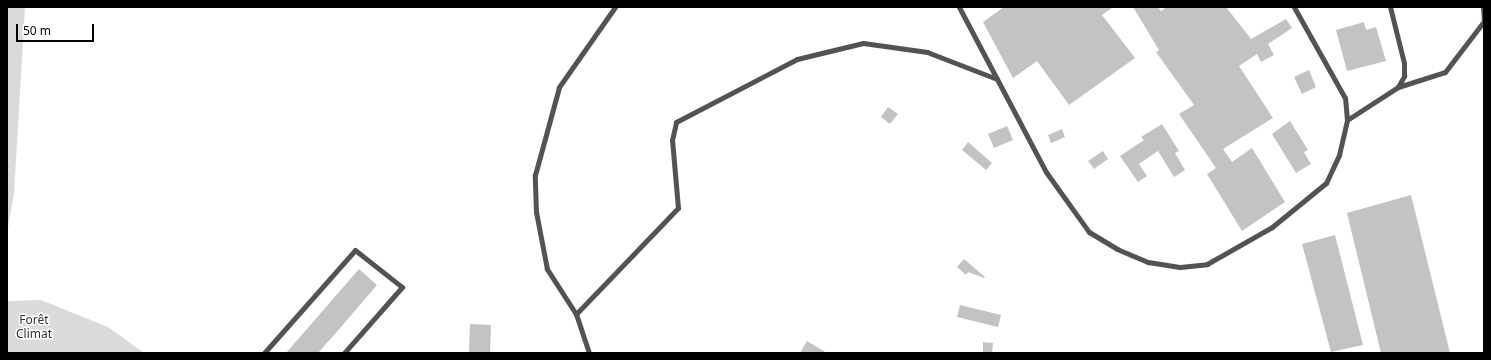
<!DOCTYPE html>
<html>
<head>
<meta charset="utf-8">
<style>
	body { margin:0 }
	#map { position:relative; width:1491px; height:360px; overflow:hidden; background:#fff; font-family:"Noto Sans",sans-serif }
	div>[style] { position:absolute }
	[style*='--x'] { left:calc(var(--x)*1px); top:calc(var(--y)*1px); width:calc(var(--w)*1px); rotate:calc(var(--a)*1deg) }
	.green>* { inset:0; background:#dadada }
	.building>* { inset:0; background:#c3c3c3 }
	.service>* { height:5px; margin:-2.5px; padding:0 2.5px; transform-origin:2.5px; border-radius:2.5px; background:#535353 }
	span { translate:-50% -50%; white-space:nowrap; text-align:center; line-height:1.15; -webkit-text-stroke:3px #fff; paint-order:stroke }
	.park-label { font-size:12px; color:#313131 }
	.frame { position:absolute; inset:0; border:8px solid #000; pointer-events:none }
	.scale { position:absolute; left:16px; top:24px; width:78px; height:18px; box-sizing:border-box; border:2px solid #000; border-top:0; padding-left:5px; font-size:12px; line-height:14px; white-space:nowrap; color:#000; -webkit-text-stroke:3px #fff; paint-order:stroke }
</style>
</head>
<body>
<div id="map">
	<div class="green">
		<i style="clip-path:polygon(7px 7px,25px 7px,14px 194px,7px 233px)"></i>
		<i style="clip-path:polygon(41px 300px,108px 327px,144px 353px,7px 353px,7px 301px)"></i>
	</div>
	<div class="building">
		<i style="clip-path:polygon(1004px 7px,1113px 7px,1102px 15px,1135px 58px,1069px 105px,1037px 61px,1013px 78px,983px 22px)"></i>
		<i style="clip-path:polygon(1133px 7px,1158px 7px,1161px 11px,1167px 7px,1226px 7px,1251px 39px,1286px 19px,1292px 28px,1268px 44px,1274px 55px,1261px 62px,1257px 54px,1239px 66px,1273px 118px,1223px 149px,1232px 162px,1252px 148px,1285px 202px,1242px 231px,1207px 174px,1216px 168px,1179px 114px,1194px 105px,1156px 52px,1159px 50px)"></i>
		<i style="clip-path:polygon(1364px 22px,1366px 30px,1376px 27px,1386px 61px,1347px 71px,1336px 30px)"></i>
		<i style="clip-path:polygon(1309px 70px,1316px 87px,1302px 94px,1294px 77px)"></i>
		<i style="clip-path:polygon(888px 107px,898px 114px,890px 124px,881px 117px)"></i>
		<i style="clip-path:polygon(1290px 121px,1308px 150px,1304px 152px,1311px 164px,1296px 173px,1272px 134px)"></i>
		<i style="clip-path:polygon(1162px 124px,1179px 151px,1175px 153px,1185px 170px,1174px 177px,1158px 151px,1139px 164px,1147px 176px,1138px 182px,1120px 156px,1144px 140px,1141px 137px)"></i>
		<i style="clip-path:polygon(1007px 126px,1013px 140px,994px 148px,988px 134px)"></i>
		<i style="clip-path:polygon(1062px 129px,1065px 137px,1051px 143px,1048px 135px)"></i>
		<i style="clip-path:polygon(968px 142px,992px 163px,986px 170px,962px 150px)"></i>
		<i style="clip-path:polygon(1103px 151px,1108px 159px,1094px 169px,1088px 161px)"></i>
		<i style="clip-path:polygon(1411px 195px,1450px 353px,1381px 353px,1347px 213px)"></i>
		<i style="clip-path:polygon(1335px 235px,1363px 345px,1331px 352px,1302px 244px)"></i>
		<i style="clip-path:polygon(964px 259px,985px 277px,984px 278px,968px 272px,966px 275px,957px 267px)"></i>
		<i style="clip-path:polygon(359px 269px,377px 285px,335px 334px,318px 353px,286px 353px)"></i>
		<i style="clip-path:polygon(960px 305px,1001px 315px,998px 327px,957px 317px)"></i>
		<i style="clip-path:polygon(470px 324px,491px 325px,490px 353px,469px 353px)"></i>
		<i style="clip-path:polygon(807px 341px,827px 353px,800px 353px)"></i>
		<i style="clip-path:polygon(983px 342px,993px 343px,992px 353px,983px 353px)"></i>
	</div>
	<div class="service">
		<i style="--x:959;--y:7;--w:187;--a:62.2"></i>
		<i style="--x:1046;--y:172;--w:74;--a:54.4"></i>
		<i style="--x:1089;--y:232;--w:33;--a:31"></i>
		<i style="--x:1117;--y:249;--w:34;--a:23"></i>
		<i style="--x:1148;--y:262;--w:32;--a:9"></i>
		<i style="--x:1180;--y:267;--w:27;--a:-6"></i>
		<i style="--x:1207;--y:264;--w:75;--a:-29.6"></i>
		<i style="--x:1272;--y:227;--w:70;--a:-39.2"></i>
		<i style="--x:1326;--y:183;--w:31;--a:-65"></i>
		<i style="--x:1339;--y:155;--w:36;--a:-77"></i>
		<i style="--x:1347;--y:120;--w:22;--a:-95"></i>
		<i style="--x:1345;--y:98;--w:104;--a:-119.3"></i>
		<i style="--x:1398;--y:87;--w:49;--a:-17.7"></i>
		<i style="--x:1445;--y:72;--w:64;--a:-52.6"></i>
		<i style="--x:1484;--y:21;--w:14;--a:-94"></i>
		<i style="--x:1347;--y:120;--w:61;--a:-32.9"></i>
		<i style="--x:1398;--y:87;--w:13;--a:-61"></i>
		<i style="--x:1404;--y:76;--w:13;--a:-90"></i>
		<i style="--x:1404;--y:63;--w:58;--a:-104"></i>
		<i style="--x:576;--y:314;--w:147;--a:-46.1"></i>
		<i style="--x:678;--y:208;--w:68;--a:-95"></i>
		<i style="--x:672;--y:140;--w:18;--a:-77"></i>
		<i style="--x:676;--y:122;--w:136;--a:-27.5"></i>
		<i style="--x:797;--y:59;--w:68;--a:-13.6"></i>
		<i style="--x:863;--y:43;--w:65;--a:8"></i>
		<i style="--x:927;--y:52;--w:75;--a:21.1"></i>
		<i style="--x:264;--y:353;--w:137;--a:-48.5"></i>
		<i style="--x:355;--y:250;--w:60;--a:38.2"></i>
		<i style="--x:402;--y:287;--w:88;--a:131.3"></i>
		<i style="--x:589;--y:353;--w:41;--a:-108.4"></i>
		<i style="--x:576;--y:314;--w:54;--a:-122.8"></i>
		<i style="--x:547;--y:269;--w:58;--a:-100.9"></i>
		<i style="--x:536;--y:212;--w:37;--a:-92"></i>
		<i style="--x:535;--y:175;--w:91;--a:-74.7"></i>
		<i style="--x:559;--y:87;--w:98;--a:-55"></i>
	</div>
	<div class="park-label">
		<span style="left:34px;top:327px">Forêt<br>Climat</span>
	</div>
	<div class="frame"></div>
	<div class="scale">50 m</div>
</div>
</body>
</html>
